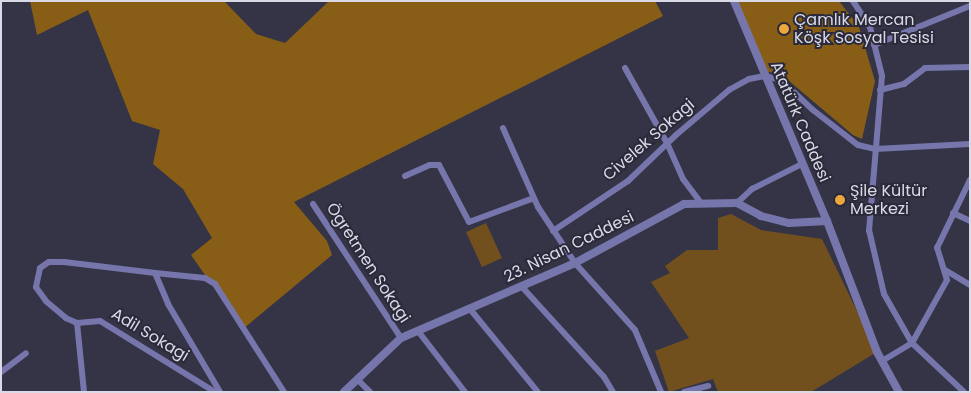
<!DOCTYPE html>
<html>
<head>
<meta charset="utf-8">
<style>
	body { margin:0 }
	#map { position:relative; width:971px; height:393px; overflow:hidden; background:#343446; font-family:Poppins,sans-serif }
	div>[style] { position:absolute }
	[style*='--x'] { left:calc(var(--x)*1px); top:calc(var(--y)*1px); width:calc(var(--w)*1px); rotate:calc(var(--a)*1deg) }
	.green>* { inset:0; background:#71501e }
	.forest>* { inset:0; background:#885e16 }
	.minor>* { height:6px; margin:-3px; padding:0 3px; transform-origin:3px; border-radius:3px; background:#7676ac }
	.tertiary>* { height:8px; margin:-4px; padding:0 4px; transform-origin:4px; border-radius:4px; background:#7676ac }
	.dots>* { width:14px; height:14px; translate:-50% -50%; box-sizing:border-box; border:2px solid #2a2a3b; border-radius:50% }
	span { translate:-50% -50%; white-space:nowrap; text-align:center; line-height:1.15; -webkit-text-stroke:4px #2a2a3b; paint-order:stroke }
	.poi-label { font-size:16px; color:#d9dae6 }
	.left { translate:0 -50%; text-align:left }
	.street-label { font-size:16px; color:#d9dae6 }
	.frame { position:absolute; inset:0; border:2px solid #d9dae6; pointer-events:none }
</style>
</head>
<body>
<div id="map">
	<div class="green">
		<i style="clip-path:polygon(731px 214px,761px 230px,822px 239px,877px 352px,811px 392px,718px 392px,713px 379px,669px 392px,655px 351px,689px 338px,651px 282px,670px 273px,665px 266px,687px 250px,718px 250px,718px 218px)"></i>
		<i style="clip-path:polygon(486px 223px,502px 258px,482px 267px,466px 232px)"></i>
	</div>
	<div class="forest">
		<i style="clip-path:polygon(30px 1px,224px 1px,256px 34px,285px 43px,329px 1px,655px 1px,663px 16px,294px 202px,327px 241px,332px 255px,243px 329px,191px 255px,212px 238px,183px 189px,153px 164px,160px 130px,132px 121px,88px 10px,37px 35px)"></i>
		<i style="clip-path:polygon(736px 1px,839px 1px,859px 27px,875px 81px,862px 139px,853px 135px,782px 75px,765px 71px)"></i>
	</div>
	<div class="minor">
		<i style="--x:853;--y:1;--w:31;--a:57"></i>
		<i style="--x:870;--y:27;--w:50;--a:76.2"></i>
		<i style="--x:882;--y:76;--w:155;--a:94.8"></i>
		<i style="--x:869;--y:230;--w:66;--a:76.8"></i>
		<i style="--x:884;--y:294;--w:56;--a:60.3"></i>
		<i style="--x:912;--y:343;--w:71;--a:43.3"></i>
		<i style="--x:874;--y:45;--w:104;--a:-22.1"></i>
		<i style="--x:625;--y:68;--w:86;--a:60.8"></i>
		<i style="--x:667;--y:143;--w:39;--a:66"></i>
		<i style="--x:683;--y:179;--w:30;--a:53"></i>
		<i style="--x:880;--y:90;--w:25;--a:-14"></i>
		<i style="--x:904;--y:84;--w:26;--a:-37"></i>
		<i style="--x:925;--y:68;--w:45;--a:-1.3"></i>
		<i style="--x:503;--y:128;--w:86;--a:66.1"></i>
		<i style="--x:538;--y:207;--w:67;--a:56.5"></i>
		<i style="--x:575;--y:263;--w:90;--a:48.2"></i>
		<i style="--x:635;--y:330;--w:67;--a:67.2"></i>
		<i style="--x:405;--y:176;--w:27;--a:-24"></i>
		<i style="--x:430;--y:165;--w:9;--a:0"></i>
		<i style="--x:439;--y:165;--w:64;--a:62.2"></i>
		<i style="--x:469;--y:222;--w:69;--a:-20.3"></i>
		<i style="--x:737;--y:203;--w:21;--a:-43"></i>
		<i style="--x:752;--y:189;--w:56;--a:-26.6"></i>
		<i style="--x:313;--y:204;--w:160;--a:56.7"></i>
		<i style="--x:953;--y:213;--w:19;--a:25"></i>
		<i style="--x:553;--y:231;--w:90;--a:-33.7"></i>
		<i style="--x:628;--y:181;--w:66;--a:-43.8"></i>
		<i style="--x:676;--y:135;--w:70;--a:-40.3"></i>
		<i style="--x:729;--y:90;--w:23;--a:-29"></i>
		<i style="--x:749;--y:79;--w:16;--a:-11"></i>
		<i style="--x:765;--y:76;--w:16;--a:14"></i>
		<i style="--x:781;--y:80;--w:44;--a:43.2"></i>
		<i style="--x:813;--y:110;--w:57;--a:37.9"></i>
		<i style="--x:858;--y:145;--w:17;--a:13"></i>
		<i style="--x:875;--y:149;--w:95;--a:-3"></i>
		<i style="--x:945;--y:270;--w:29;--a:31"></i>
		<i style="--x:155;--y:273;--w:50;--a:5.7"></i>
		<i style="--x:205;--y:278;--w:12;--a:31"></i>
		<i style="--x:215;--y:284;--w:128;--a:57.4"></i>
		<i style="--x:523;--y:288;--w:120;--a:47.7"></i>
		<i style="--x:604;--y:377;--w:17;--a:59"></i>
		<i style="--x:470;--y:309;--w:107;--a:50.7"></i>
		<i style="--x:77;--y:323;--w:69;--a:84.2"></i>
		<i style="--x:418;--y:331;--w:77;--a:52.4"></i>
		<i style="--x:882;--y:361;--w:35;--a:-31"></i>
		<i style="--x:912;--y:343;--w:72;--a:-60.9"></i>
		<i style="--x:947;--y:280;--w:34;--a:-107"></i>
		<i style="--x:937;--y:248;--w:76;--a:-64.1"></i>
		<i style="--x:1;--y:372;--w:31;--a:-37"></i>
		<i style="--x:357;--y:379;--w:18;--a:45"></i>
		<i style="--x:215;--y:392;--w:135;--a:-148.3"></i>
		<i style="--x:100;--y:321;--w:23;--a:175"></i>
		<i style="--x:77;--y:323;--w:12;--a:-156"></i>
		<i style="--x:66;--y:318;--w:26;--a:-140"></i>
		<i style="--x:46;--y:301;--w:17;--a:-126"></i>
		<i style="--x:36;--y:287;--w:19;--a:-78"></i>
		<i style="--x:40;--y:268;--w:11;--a:-34"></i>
		<i style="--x:49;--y:262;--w:15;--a:0"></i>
		<i style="--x:64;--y:262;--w:92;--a:6.9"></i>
		<i style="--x:155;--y:273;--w:34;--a:67"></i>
		<i style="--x:168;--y:304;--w:102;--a:59.4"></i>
		<i style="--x:684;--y:392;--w:25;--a:-14"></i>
	</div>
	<div class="tertiary">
		<i style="--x:734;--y:1;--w:239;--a:67.1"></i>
		<i style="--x:827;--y:221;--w:140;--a:69.1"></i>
		<i style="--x:877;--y:352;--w:46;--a:61.2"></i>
		<i style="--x:344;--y:392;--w:79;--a:-43.5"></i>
		<i style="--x:401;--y:338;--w:189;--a:-23.3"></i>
		<i style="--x:575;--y:263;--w:124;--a:-28.4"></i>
		<i style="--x:684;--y:204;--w:53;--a:-1.1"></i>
		<i style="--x:737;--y:203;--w:27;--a:28"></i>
		<i style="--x:761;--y:216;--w:29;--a:14"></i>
		<i style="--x:789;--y:223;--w:38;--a:-3"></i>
	</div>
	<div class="dots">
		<i style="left:784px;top:29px;background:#eda83b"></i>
		<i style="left:840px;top:200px;background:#eda83b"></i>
	</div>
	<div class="poi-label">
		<span class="left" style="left:794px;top:29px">Çamlık Mercan<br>Köşk Sosyal Tesisi</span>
		<span class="left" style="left:850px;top:200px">Şile Kültür<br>Merkezi</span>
	</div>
	<div class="street-label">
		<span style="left:800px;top:122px;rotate:67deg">Atatürk Caddesi</span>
		<span style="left:649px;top:140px;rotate:-41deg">Civelek Sokagi</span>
		<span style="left:569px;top:247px;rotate:-26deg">23. Nisan Caddesi</span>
		<span style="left:368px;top:263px;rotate:57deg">Ögretmen Sokagi</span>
		<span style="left:150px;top:335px;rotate:31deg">Adil Sokagi</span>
	</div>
	<div class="frame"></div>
</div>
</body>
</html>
